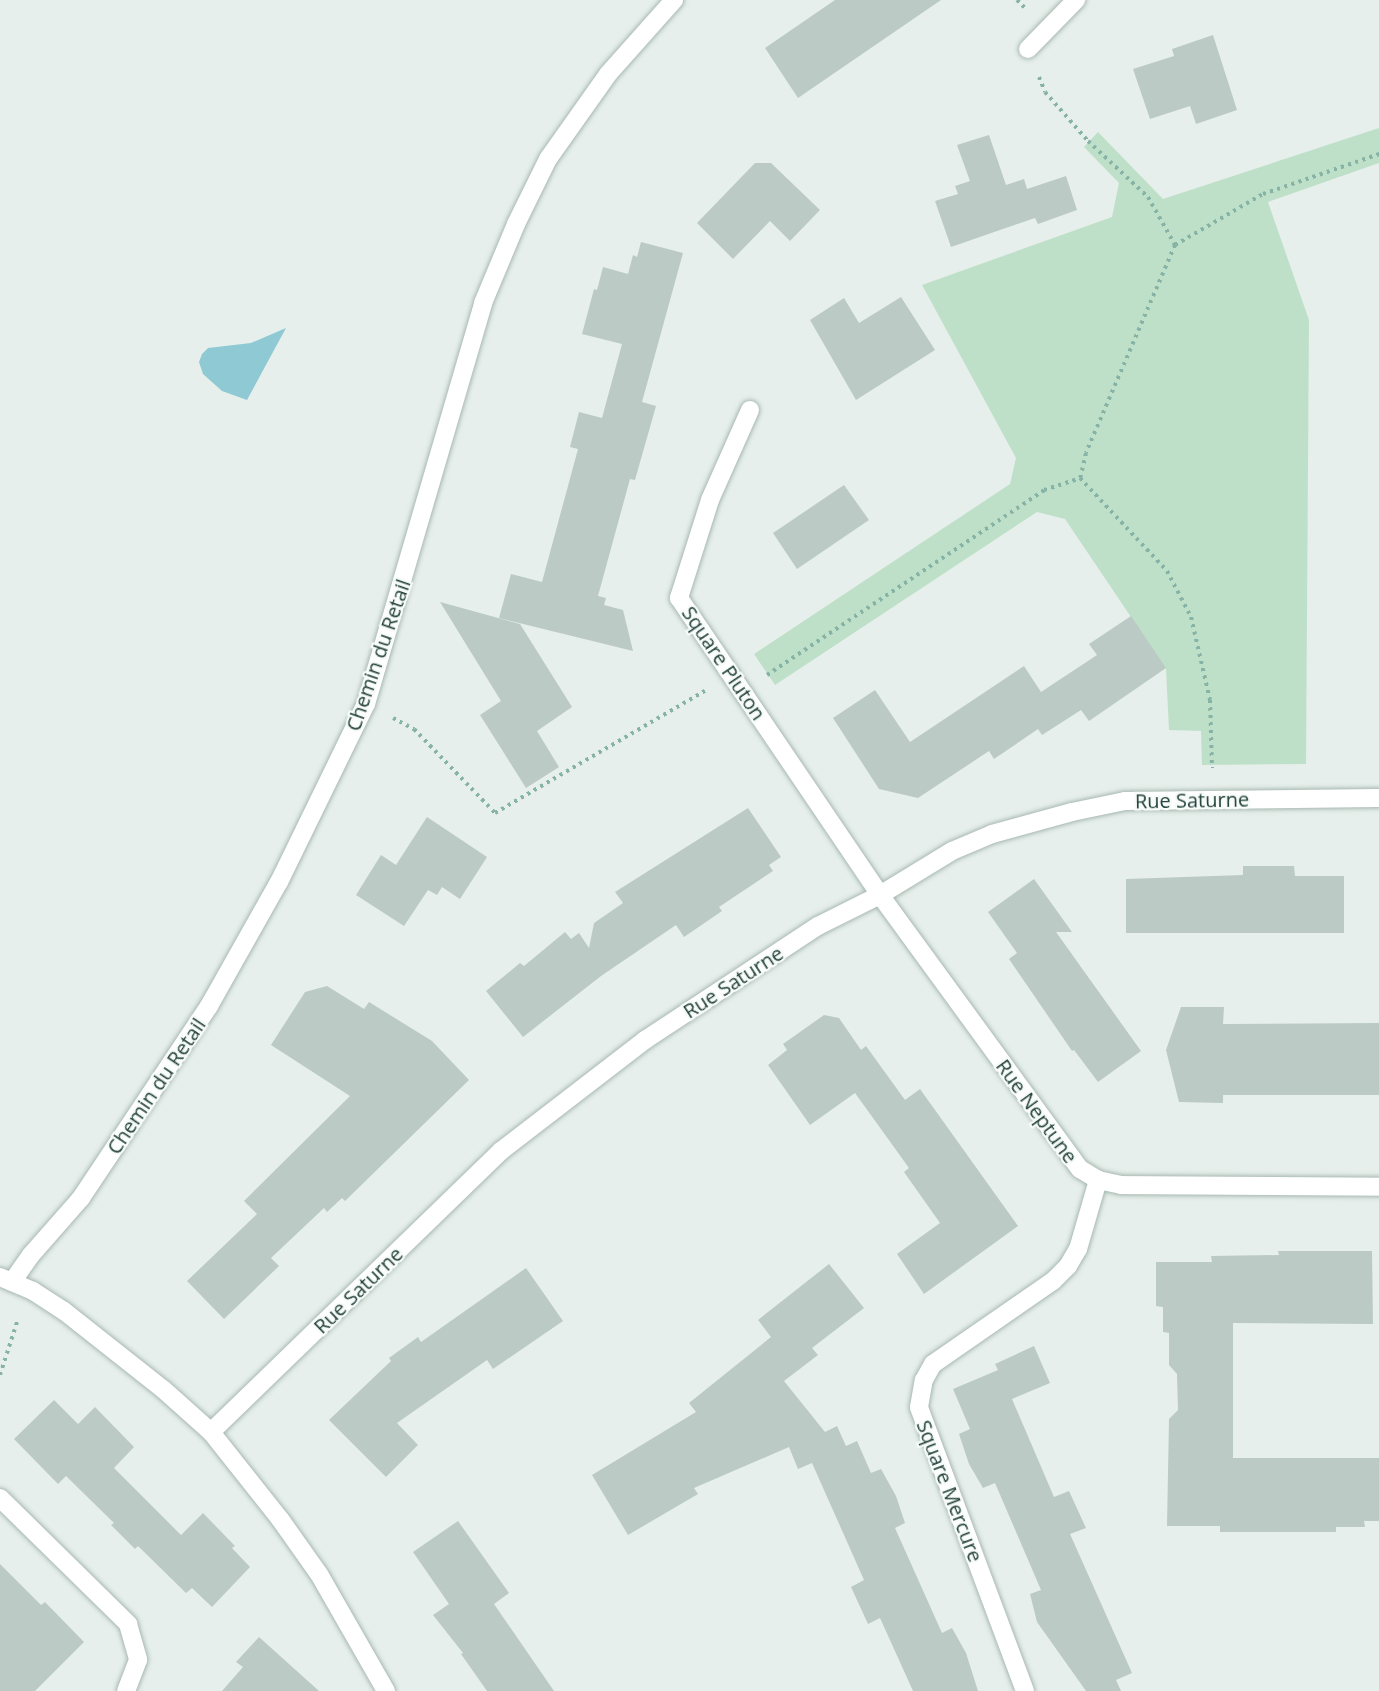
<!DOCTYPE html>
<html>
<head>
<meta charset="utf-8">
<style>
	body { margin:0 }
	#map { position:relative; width:1379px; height:1691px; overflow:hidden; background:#e6efeb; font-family:"Open Sans",sans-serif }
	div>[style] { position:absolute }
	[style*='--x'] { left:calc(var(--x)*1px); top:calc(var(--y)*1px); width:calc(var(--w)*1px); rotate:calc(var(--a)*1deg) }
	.green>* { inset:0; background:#bfe0c8 }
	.water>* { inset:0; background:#8ec9d4 }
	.building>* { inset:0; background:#bbcac4 }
	.path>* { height:4px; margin-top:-2px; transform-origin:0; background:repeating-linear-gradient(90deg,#86b3a5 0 3px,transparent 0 7.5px) }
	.roads { filter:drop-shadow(0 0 2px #a8b8b2) drop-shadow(0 0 2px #a8b8b2) }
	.minor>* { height:18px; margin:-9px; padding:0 9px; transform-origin:9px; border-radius:9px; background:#fff }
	span { translate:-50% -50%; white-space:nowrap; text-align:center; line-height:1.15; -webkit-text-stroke:4.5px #f7fbf9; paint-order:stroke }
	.street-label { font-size:20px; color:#24423a }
</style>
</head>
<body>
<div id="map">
	<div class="green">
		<i style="clip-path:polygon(1379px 128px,1379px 163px,1268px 202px,1309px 320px,1306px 764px,1202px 765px,1201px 731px,1169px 730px,1166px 669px,1065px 519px,1037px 512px,775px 685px,754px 654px,1010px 484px,1016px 458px,922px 285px,1112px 217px,1119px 183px,1084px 147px,1098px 132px,1163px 199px)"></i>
	</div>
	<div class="water">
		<i style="clip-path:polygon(286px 328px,247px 400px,222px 391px,203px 374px,199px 362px,202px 354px,208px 348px,251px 343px)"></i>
	</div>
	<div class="building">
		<i style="clip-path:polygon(835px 0,941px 0,798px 98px,765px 48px)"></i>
		<i style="clip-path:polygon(1213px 35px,1237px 110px,1196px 124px,1190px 106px,1150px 119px,1133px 69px,1174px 56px,1172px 49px)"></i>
		<i style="clip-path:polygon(989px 135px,1006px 185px,1024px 179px,1027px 189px,1066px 176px,1077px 210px,1038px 224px,1035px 218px,951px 247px,935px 201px,958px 194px,955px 186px,970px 181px,957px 145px)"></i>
		<i style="clip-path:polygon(755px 163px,771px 163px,820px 210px,790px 241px,770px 221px,733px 259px,697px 223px)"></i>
		<i style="clip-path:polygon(641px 242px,683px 253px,642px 402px,656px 406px,635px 480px,630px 479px,598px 596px,606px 598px,604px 605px,623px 610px,633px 651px,499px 618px,511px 574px,542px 582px,578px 449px,570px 447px,579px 412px,602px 418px,622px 344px,582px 334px,594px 289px,597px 290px,603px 267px,628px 274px,633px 255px,637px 257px)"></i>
		<i style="clip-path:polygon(901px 297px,935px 350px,856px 400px,810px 320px,844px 298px,859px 323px)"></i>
		<i style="clip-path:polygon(844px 485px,869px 520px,797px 569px,773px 533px)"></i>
		<i style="clip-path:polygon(440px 602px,520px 624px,572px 707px,537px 731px,559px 767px,526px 788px,480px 715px,501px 701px)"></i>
		<i style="clip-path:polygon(1131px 616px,1166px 668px,1089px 721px,1081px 710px,1042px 735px,1038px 729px,994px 759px,989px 751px,918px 798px,879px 789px,833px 718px,875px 690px,910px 742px,1024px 666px,1041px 692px,1097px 655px,1089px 644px)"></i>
		<i style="clip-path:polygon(748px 808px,781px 857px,769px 865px,773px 871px,719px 907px,722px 911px,684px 937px,676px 925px,601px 976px,523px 1037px,486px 991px,520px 963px,524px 966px,565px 932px,571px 939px,579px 933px,589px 948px,594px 923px,623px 903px,615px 892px)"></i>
		<i style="clip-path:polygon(427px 817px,487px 857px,460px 899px,442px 887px,437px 895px,428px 890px,404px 926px,356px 895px,381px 855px,396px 865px)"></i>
		<i style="clip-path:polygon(1243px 866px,1294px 866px,1295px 876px,1344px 876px,1344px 933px,1126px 933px,1126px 879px,1243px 875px)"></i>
		<i style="clip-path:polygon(1034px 879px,1072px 932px,1056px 932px,1141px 1051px,1098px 1082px,1074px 1050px,1072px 1051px,1009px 959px,1017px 953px,988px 912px)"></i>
		<i style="clip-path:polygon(327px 986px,364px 1009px,369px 1002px,432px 1041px,469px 1080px,345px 1201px,342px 1198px,327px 1212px,324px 1208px,271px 1258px,279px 1266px,224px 1319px,187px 1281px,257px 1214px,244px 1201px,350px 1096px,271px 1045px,305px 992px)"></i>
		<i style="clip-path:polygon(1181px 1007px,1224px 1007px,1223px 1024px,1379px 1023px,1379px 1095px,1223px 1095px,1223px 1103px,1179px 1102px,1166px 1050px)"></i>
		<i style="clip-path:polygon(824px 1015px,839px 1018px,861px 1050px,866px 1046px,905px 1100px,920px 1089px,1018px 1226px,924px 1294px,897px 1254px,940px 1223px,904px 1172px,909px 1168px,855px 1093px,810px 1125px,768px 1065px,787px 1050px,783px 1044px)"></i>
		<i style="clip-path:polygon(1278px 1251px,1372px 1251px,1373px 1324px,1233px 1323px,1233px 1458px,1379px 1458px,1379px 1521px,1364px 1521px,1365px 1527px,1336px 1527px,1336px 1532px,1220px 1532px,1220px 1526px,1167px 1526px,1169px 1419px,1178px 1410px,1177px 1374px,1169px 1365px,1169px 1333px,1163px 1332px,1163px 1307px,1156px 1306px,1156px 1262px,1212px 1262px,1211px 1256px,1279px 1255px)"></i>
		<i style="clip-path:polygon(829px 1264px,864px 1308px,812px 1348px,818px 1355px,784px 1381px,825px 1432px,837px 1426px,846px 1446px,857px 1441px,871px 1473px,881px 1469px,896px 1496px,905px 1523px,895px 1528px,942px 1633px,952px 1628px,966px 1653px,978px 1691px,913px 1691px,880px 1618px,868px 1624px,851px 1587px,864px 1580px,812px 1463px,798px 1469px,789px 1447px,694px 1488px,698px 1494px,628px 1535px,592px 1475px,696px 1412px,689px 1403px,771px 1337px,758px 1320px)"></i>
		<i style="clip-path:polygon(526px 1268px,563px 1321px,493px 1369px,487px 1360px,397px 1423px,418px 1445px,386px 1477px,329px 1420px,391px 1361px,389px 1358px,418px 1337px,421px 1342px)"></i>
		<i style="clip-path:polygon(1034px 1346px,1050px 1383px,1012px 1399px,1054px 1497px,1069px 1491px,1086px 1528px,1070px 1534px,1132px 1673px,1116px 1680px,1121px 1691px,1086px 1691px,1037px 1622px,1030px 1594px,1041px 1590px,995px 1483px,983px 1488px,969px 1464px,959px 1434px,970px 1429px,953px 1389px,998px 1370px,995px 1364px)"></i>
		<i style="clip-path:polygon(54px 1400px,78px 1424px,95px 1407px,134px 1447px,114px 1468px,181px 1535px,203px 1513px,235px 1546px,232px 1548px,250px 1567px,212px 1607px,192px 1588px,186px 1593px,138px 1546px,135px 1549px,111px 1525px,114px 1523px,66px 1476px,58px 1484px,14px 1439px)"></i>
		<i style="clip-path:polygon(458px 1521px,509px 1593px,494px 1604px,554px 1691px,487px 1691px,461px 1654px,463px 1653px,433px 1615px,449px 1604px,413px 1552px)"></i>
		<i style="clip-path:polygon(0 1564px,41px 1605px,45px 1602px,84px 1642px,35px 1691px,0 1691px)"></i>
		<i style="clip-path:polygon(259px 1637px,319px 1691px,222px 1691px,243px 1667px,236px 1662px)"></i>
	</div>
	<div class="path">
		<i style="--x:1017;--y:0;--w:11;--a:45"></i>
		<i style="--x:1039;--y:77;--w:16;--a:68"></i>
		<i style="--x:1045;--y:92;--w:65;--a:48.7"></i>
		<i style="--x:1088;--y:141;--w:82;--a:43"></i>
		<i style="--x:1148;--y:197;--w:55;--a:60.6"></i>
		<i style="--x:1175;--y:245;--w:226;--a:113.2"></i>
		<i style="--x:1086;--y:453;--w:26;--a:103"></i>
		<i style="--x:1080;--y:478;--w:127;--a:46.9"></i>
		<i style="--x:1167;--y:571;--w:52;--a:62.4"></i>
		<i style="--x:1191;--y:617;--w:85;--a:77.1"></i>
		<i style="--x:1210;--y:700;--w:68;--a:88.3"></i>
		<i style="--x:1175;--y:245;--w:102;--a:-30.1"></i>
		<i style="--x:1263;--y:194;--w:123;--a:-19"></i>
		<i style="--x:767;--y:675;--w:333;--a:-33.7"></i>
		<i style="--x:1044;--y:490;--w:38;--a:-18"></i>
		<i style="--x:393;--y:718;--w:24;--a:28"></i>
		<i style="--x:414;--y:729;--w:117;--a:46"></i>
		<i style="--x:495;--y:813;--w:243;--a:-30.2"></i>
		<i style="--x:0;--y:1375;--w:59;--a:-72.2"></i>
	</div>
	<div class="roads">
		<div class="minor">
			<i style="--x:1028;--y:49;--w:69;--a:-45.6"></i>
			<i style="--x:750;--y:410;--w:98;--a:114"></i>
			<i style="--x:710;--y:500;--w:103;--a:107.6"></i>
			<i style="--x:679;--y:598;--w:359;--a:55.9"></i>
			<i style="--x:880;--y:895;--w:339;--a:53.9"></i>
			<i style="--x:1080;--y:1169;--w:21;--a:31"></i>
			<i style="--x:1098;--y:1180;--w:24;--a:12"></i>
			<i style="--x:1121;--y:1185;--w:258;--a:0.4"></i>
			<i style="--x:0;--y:1277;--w:36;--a:23"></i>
			<i style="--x:33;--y:1291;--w:37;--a:33"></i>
			<i style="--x:64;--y:1311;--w:127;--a:38.3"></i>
			<i style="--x:164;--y:1390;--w:63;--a:41.8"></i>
			<i style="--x:211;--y:1432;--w:111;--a:51.6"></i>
			<i style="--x:280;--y:1519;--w:67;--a:54.7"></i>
			<i style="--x:319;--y:1574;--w:135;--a:60.2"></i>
			<i style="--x:12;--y:1282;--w:33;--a:-55"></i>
			<i style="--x:31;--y:1255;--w:76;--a:-48.7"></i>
			<i style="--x:81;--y:1198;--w:231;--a:-56.3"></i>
			<i style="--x:209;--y:1006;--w:142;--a:-60.6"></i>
			<i style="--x:279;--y:882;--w:198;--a:-64"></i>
			<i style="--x:366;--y:704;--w:418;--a:-73.7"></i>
			<i style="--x:483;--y:303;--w:86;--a:-67.3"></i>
			<i style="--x:516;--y:224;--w:72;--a:-63.8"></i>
			<i style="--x:548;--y:159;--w:105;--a:-54.7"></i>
			<i style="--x:609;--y:73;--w:98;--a:-48.3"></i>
			<i style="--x:211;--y:1432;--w:404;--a:-44.1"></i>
			<i style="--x:501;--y:1151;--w:182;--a:-37.6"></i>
			<i style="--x:645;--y:1040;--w:207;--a:-33.4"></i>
			<i style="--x:818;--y:926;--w:69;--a:-26.6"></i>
			<i style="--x:880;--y:895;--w:84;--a:-31.4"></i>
			<i style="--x:952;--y:851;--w:43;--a:-23"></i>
			<i style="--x:992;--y:834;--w:83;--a:-15.4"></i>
			<i style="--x:1072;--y:812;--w:54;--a:-11.7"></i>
			<i style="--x:1125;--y:801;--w:254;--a:-0.7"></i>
			<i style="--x:0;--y:1498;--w:180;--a:44.5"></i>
			<i style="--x:128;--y:1624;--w:37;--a:74"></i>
			<i style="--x:138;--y:1660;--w:33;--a:111"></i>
			<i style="--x:1025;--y:1691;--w:303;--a:-110.5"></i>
			<i style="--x:919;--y:1407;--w:27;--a:-80"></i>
			<i style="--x:924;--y:1380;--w:18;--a:-61"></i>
			<i style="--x:933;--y:1364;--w:146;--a:-34.7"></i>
			<i style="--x:1053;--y:1281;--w:21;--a:-45"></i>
			<i style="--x:1068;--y:1266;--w:20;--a:-60"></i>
			<i style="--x:1078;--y:1249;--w:72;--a:-73.8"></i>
		</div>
	</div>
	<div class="street-label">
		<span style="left:378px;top:655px;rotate:-71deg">Chemin du Retail</span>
		<span style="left:724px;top:663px;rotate:56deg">Square Pluton</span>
		<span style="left:1192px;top:800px;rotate:-1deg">Rue Saturne</span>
		<span style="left:733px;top:982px;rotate:-33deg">Rue Saturne</span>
		<span style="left:156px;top:1086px;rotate:-56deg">Chemin du Retail</span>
		<span style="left:1037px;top:1111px;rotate:54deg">Rue Neptune</span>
		<span style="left:358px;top:1290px;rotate:-44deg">Rue Saturne</span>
		<span style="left:950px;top:1491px;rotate:69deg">Square Mercure</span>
	</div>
</div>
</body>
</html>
